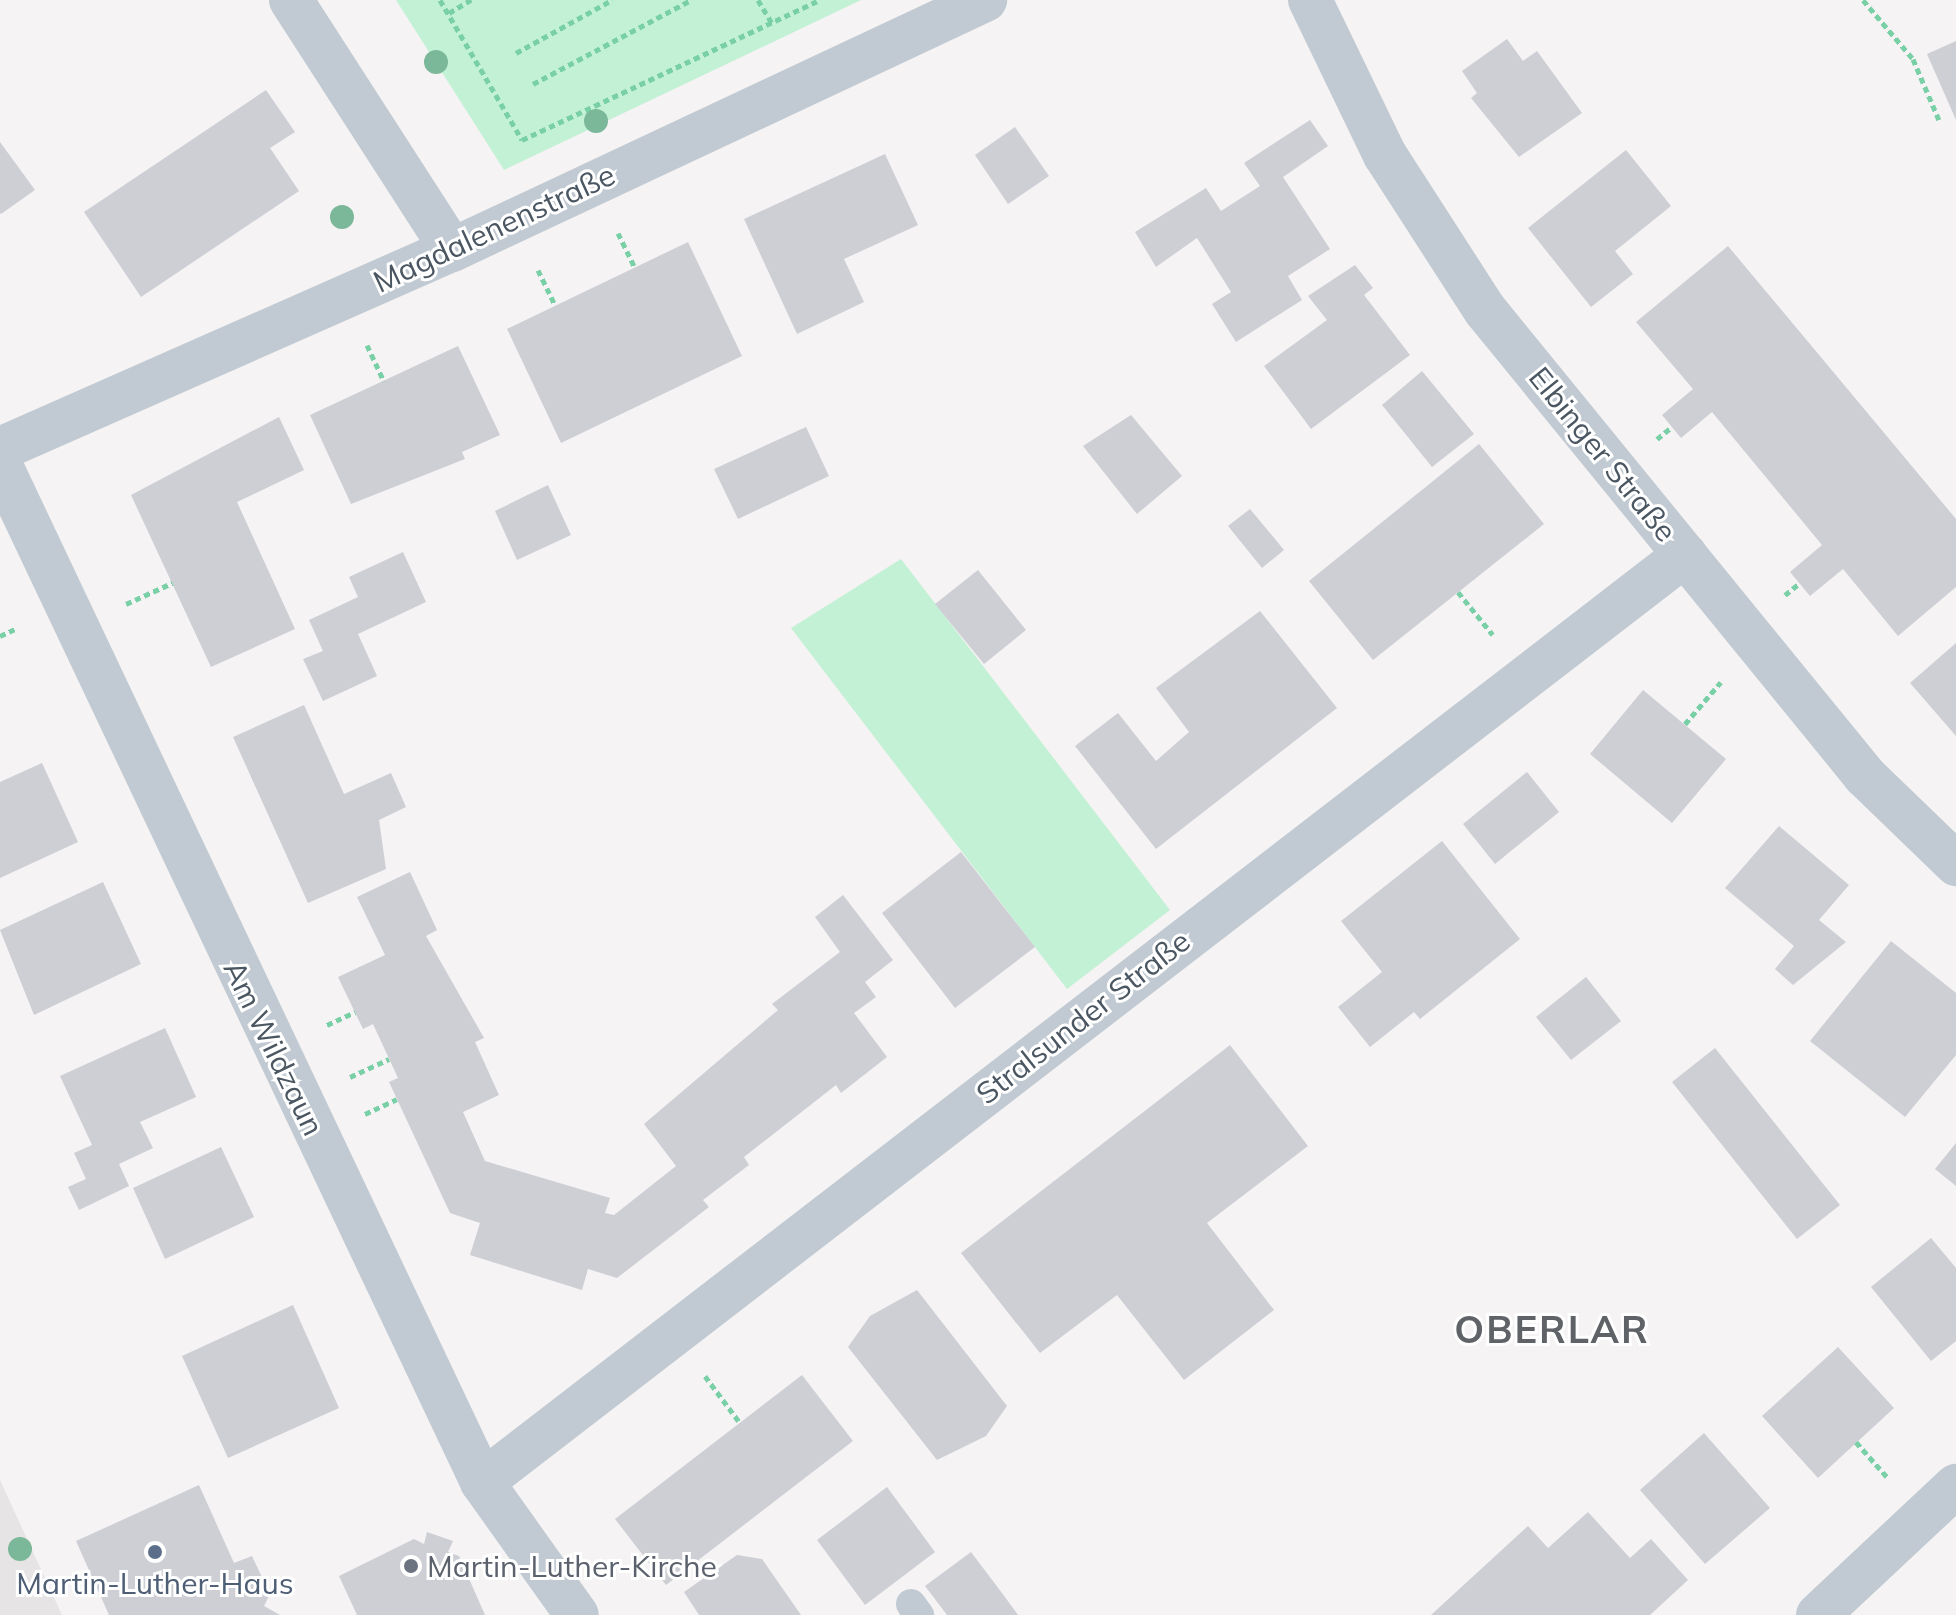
<!DOCTYPE html>
<html>
<head>
<meta charset="utf-8">
<style>
	body { margin:0 }
	#map { position:relative; width:1956px; height:1615px; overflow:hidden; background:#f5f3f3; font-family:Mulish,sans-serif }
	div>[style] { position:absolute }
	[style*='--x'] { left:calc(var(--x)*1px); top:calc(var(--y)*1px); width:calc(var(--w)*1px); rotate:calc(var(--a)*1deg) }
	.education>* { inset:0; background:#e6e4e5 }
	.green>* { inset:0; background:#c3f1d5 }
	.building>* { inset:0; background:#cdcfd5 }
	.path>* { height:5px; margin-top:-2.5px; transform-origin:0; background:repeating-linear-gradient(90deg,#7ad0a6 0 6px,transparent 0 10px) }
	.lane>* { height:30px; margin:-15px; padding:0 15px; transform-origin:15px; border-radius:15px; background:#c1cad2 }
	.street>* { height:44px; margin:-22px; padding:0 22px; transform-origin:22px; border-radius:22px; background:#c1cad2 }
	.trees>* { width:24px; height:24px; margin:-12px; border-radius:50%; background:#7bb799 }
	.dots>* { width:22px; height:22px; translate:-50% -50%; box-sizing:border-box; border:4px solid #fff; border-radius:50% }
	span { translate:-50% -50%; white-space:nowrap; text-align:center; line-height:1.15; -webkit-text-stroke:6px #fff; paint-order:stroke }
	.street-label { font-size:30px; color:#4a5661 }
	.worship-label { font-size:30px; color:#5b616d }
	.left { translate:0 -50%; text-align:left }
	.service-label { font-size:30px; color:#4e5e75 }
	.district-label { font-size:38px; color:#5f6368; font-weight:700; letter-spacing:2px }
</style>
</head>
<body>
<div id="map">
	<div class="education">
		<i style="clip-path:polygon(0 1480px,39px 1565px,62px 1615px,0 1615px)"></i>
	</div>
	<div class="green">
		<i style="clip-path:polygon(396px 0,861px 0,504px 170px)"></i>
		<i style="clip-path:polygon(901px 559px,1170px 910px,1067px 989px,791px 628px)"></i>
	</div>
	<div class="building">
		<i style="clip-path:polygon(1507px 39px,1523px 61px,1537px 51px,1582px 113px,1519px 157px,1471px 98px,1477px 93px,1462px 71px)"></i>
		<i style="clip-path:polygon(1956px 41px,1956px 120px,1927px 54px)"></i>
		<i style="clip-path:polygon(266px 90px,295px 132px,270px 148px,299px 191px,141px 297px,84px 212px)"></i>
		<i style="clip-path:polygon(1310px 120px,1328px 146px,1283px 177px,1330px 249px,1288px 276px,1302px 300px,1236px 342px,1212px 304px,1231px 292px,1197px 238px,1156px 267px,1135px 232px,1206px 188px,1221px 211px,1260px 186px,1244px 163px)"></i>
		<i style="clip-path:polygon(1015px 127px,1049px 176px,1008px 204px,975px 155px)"></i>
		<i style="clip-path:polygon(0 142px,35px 190px,1px 214px,0 213px)"></i>
		<i style="clip-path:polygon(1626px 150px,1671px 206px,1615px 251px,1633px 274px,1591px 307px,1528px 228px)"></i>
		<i style="clip-path:polygon(885px 154px,918px 225px,844px 259px,864px 302px,797px 334px,744px 219px)"></i>
		<i style="clip-path:polygon(688px 242px,742px 356px,561px 443px,507px 329px)"></i>
		<i style="clip-path:polygon(1728px 246px,1956px 519px,1956px 587px,1898px 636px,1843px 569px,1810px 596px,1790px 572px,1822px 545px,1712px 412px,1681px 438px,1662px 415px,1693px 389px,1636px 322px)"></i>
		<i style="clip-path:polygon(1355px 265px,1373px 288px,1364px 295px,1410px 355px,1311px 429px,1264px 366px,1327px 320px,1308px 296px)"></i>
		<i style="clip-path:polygon(458px 346px,500px 435px,462px 452px,465px 459px,351px 504px,310px 415px)"></i>
		<i style="clip-path:polygon(1422px 371px,1474px 434px,1432px 467px,1382px 405px)"></i>
		<i style="clip-path:polygon(1131px 415px,1182px 476px,1137px 514px,1083px 446px)"></i>
		<i style="clip-path:polygon(279px 417px,304px 470px,237px 502px,295px 629px,211px 667px,131px 495px)"></i>
		<i style="clip-path:polygon(806px 427px,829px 476px,738px 519px,714px 469px)"></i>
		<i style="clip-path:polygon(1479px 444px,1544px 524px,1373px 660px,1309px 581px)"></i>
		<i style="clip-path:polygon(548px 485px,571px 535px,517px 560px,495px 511px)"></i>
		<i style="clip-path:polygon(1250px 509px,1284px 550px,1262px 568px,1228px 526px)"></i>
		<i style="clip-path:polygon(403px 552px,426px 602px,358px 634px,377px 676px,323px 701px,303px 659px,323px 651px,309px 620px,358px 597px,349px 577px)"></i>
		<i style="clip-path:polygon(978px 570px,1026px 630px,984px 664px,935px 604px)"></i>
		<i style="clip-path:polygon(1260px 611px,1337px 708px,1156px 849px,1075px 746px,1118px 713px,1156px 761px,1189px 732px,1156px 688px)"></i>
		<i style="clip-path:polygon(1956px 643px,1956px 736px,1910px 683px)"></i>
		<i style="clip-path:polygon(1643px 690px,1726px 759px,1672px 823px,1590px 754px)"></i>
		<i style="clip-path:polygon(304px 705px,344px 794px,391px 773px,406px 807px,379px 820px,386px 869px,308px 903px,233px 737px)"></i>
		<i style="clip-path:polygon(42px 763px,78px 842px,0 878px,0 782px)"></i>
		<i style="clip-path:polygon(1527px 772px,1559px 812px,1495px 864px,1463px 824px)"></i>
		<i style="clip-path:polygon(1779px 826px,1849px 885px,1819px 920px,1846px 942px,1793px 985px,1775px 969px,1794px 946px,1725px 888px)"></i>
		<i style="clip-path:polygon(1442px 841px,1520px 939px,1420px 1019px,1414px 1012px,1370px 1047px,1338px 1007px,1382px 972px,1341px 921px)"></i>
		<i style="clip-path:polygon(961px 852px,1035px 947px,955px 1008px,882px 913px)"></i>
		<i style="clip-path:polygon(410px 872px,437px 930px,426px 936px,484px 1038px,475px 1042px,499px 1095px,463px 1112px,485px 1161px,610px 1198px,605px 1213px,614px 1215px,676px 1166px,644px 1124px,778px 1010px,772px 1004px,840px 952px,815px 917px,843px 895px,893px 960px,865px 982px,876px 997px,854px 1013px,887px 1057px,841px 1093px,836px 1085px,744px 1157px,749px 1165px,703px 1200px,709px 1207px,617px 1278px,588px 1269px,582px 1290px,470px 1255px,480px 1223px,450px 1213px,389px 1082px,398px 1078px,373px 1024px,363px 1029px,338px 977px,385px 955px,357px 897px)"></i>
		<i style="clip-path:polygon(103px 882px,141px 964px,34px 1015px,0 930px)"></i>
		<i style="clip-path:polygon(1891px 941px,1956px 993px,1956px 1055px,1905px 1117px,1810px 1041px)"></i>
		<i style="clip-path:polygon(1586px 977px,1621px 1021px,1571px 1060px,1536px 1017px)"></i>
		<i style="clip-path:polygon(165px 1028px,196px 1097px,140px 1122px,153px 1148px,119px 1164px,129px 1186px,79px 1210px,68px 1187px,86px 1179px,74px 1153px,92px 1145px,60px 1076px)"></i>
		<i style="clip-path:polygon(1230px 1045px,1308px 1146px,1207px 1223px,1274px 1310px,1184px 1380px,1117px 1295px,1040px 1353px,961px 1253px)"></i>
		<i style="clip-path:polygon(1715px 1048px,1840px 1205px,1797px 1239px,1672px 1082px)"></i>
		<i style="clip-path:polygon(1956px 1143px,1956px 1186px,1935px 1169px)"></i>
		<i style="clip-path:polygon(221px 1147px,254px 1217px,165px 1259px,133px 1188px)"></i>
		<i style="clip-path:polygon(1931px 1238px,1956px 1268px,1956px 1341px,1931px 1361px,1871px 1287px)"></i>
		<i style="clip-path:polygon(917px 1290px,1007px 1406px,986px 1436px,937px 1460px,848px 1347px,870px 1316px)"></i>
		<i style="clip-path:polygon(293px 1305px,339px 1408px,228px 1458px,182px 1356px)"></i>
		<i style="clip-path:polygon(1838px 1347px,1894px 1408px,1818px 1478px,1762px 1416px)"></i>
		<i style="clip-path:polygon(802px 1375px,853px 1441px,666px 1585px,615px 1519px)"></i>
		<i style="clip-path:polygon(1704px 1433px,1770px 1508px,1705px 1564px,1640px 1490px)"></i>
		<i style="clip-path:polygon(199px 1485px,234px 1563px,252px 1556px,270px 1594px,264px 1606px,280px 1615px,109px 1615px,76px 1541px)"></i>
		<i style="clip-path:polygon(887px 1487px,935px 1552px,865px 1605px,817px 1540px)"></i>
		<i style="clip-path:polygon(1588px 1512px,1630px 1558px,1651px 1539px,1688px 1580px,1650px 1615px,1431px 1615px,1528px 1526px,1548px 1548px)"></i>
		<i style="clip-path:polygon(427px 1532px,453px 1541px,448px 1552px,459px 1556px,485px 1615px,357px 1615px,339px 1576px,414px 1539px,424px 1544px)"></i>
		<i style="clip-path:polygon(971px 1552px,1005px 1597px,1018px 1615px,947px 1615px,925px 1586px)"></i>
		<i style="clip-path:polygon(737px 1555px,762px 1559px,801px 1615px,699px 1615px,684px 1592px)"></i>
	</div>
	<div class="path">
		<i style="--x:440;--y:0;--w:162;--a:59.6"></i>
		<i style="--x:522;--y:140;--w:326;--a:-25.2"></i>
		<i style="--x:758;--y:0;--w:26;--a:59"></i>
		<i style="--x:1863;--y:0;--w:77;--a:49.7"></i>
		<i style="--x:1913;--y:59;--w:66;--a:66.9"></i>
		<i style="--x:449;--y:13;--w:26;--a:-31"></i>
		<i style="--x:516;--y:53;--w:110;--a:-28.9"></i>
		<i style="--x:533;--y:84;--w:179;--a:-28"></i>
		<i style="--x:618;--y:233;--w:39;--a:64"></i>
		<i style="--x:538;--y:270;--w:39;--a:64"></i>
		<i style="--x:367;--y:345;--w:40;--a:65"></i>
		<i style="--x:1657;--y:439;--w:19;--a:-39"></i>
		<i style="--x:1458;--y:592;--w:55;--a:50.9"></i>
		<i style="--x:1785;--y:595;--w:19;--a:-39"></i>
		<i style="--x:126;--y:604;--w:51;--a:-24.5"></i>
		<i style="--x:0;--y:636;--w:19;--a:-25"></i>
		<i style="--x:1685;--y:724;--w:55;--a:-49.4"></i>
		<i style="--x:327;--y:1025;--w:31;--a:-25"></i>
		<i style="--x:350;--y:1077;--w:43;--a:-24.8"></i>
		<i style="--x:365;--y:1114;--w:35;--a:-25"></i>
		<i style="--x:705;--y:1376;--w:59;--a:53.3"></i>
		<i style="--x:1856;--y:1442;--w:47;--a:48.5"></i>
	</div>
	<div class="lane">
		<i style="--x:911;--y:1604;--w:14;--a:54"></i>
	</div>
	<div class="street">
		<i style="--x:291;--y:0;--w:297;--a:57.2"></i>
		<i style="--x:1310;--y:0;--w:172;--a:64.2"></i>
		<i style="--x:1385;--y:155;--w:184;--a:57.2"></i>
		<i style="--x:1485;--y:310;--w:601;--a:50.8"></i>
		<i style="--x:1865;--y:776;--w:127;--a:44"></i>
		<i style="--x:0;--y:449;--w:494;--a:-23.8"></i>
		<i style="--x:452;--y:250;--w:589;--a:-25.13"></i>
		<i style="--x:0;--y:464;--w:1126;--a:64.66"></i>
		<i style="--x:482;--y:1482;--w:163;--a:54.5"></i>
		<i style="--x:482;--y:1482;--w:1519;--a:-37.62"></i>
		<i style="--x:1818;--y:1615;--w:189;--a:-43.1"></i>
	</div>
	<div class="trees">
		<i style="left:436px;top:62px"></i>
		<i style="left:596px;top:121px"></i>
		<i style="left:342px;top:217px"></i>
		<i style="left:20px;top:1549px"></i>
	</div>
	<div class="dots">
		<i style="left:155px;top:1552px;background:#5c6f8a"></i>
		<i style="left:411px;top:1566px;background:#6b7280"></i>
	</div>
	<div class="street-label">
		<span style="left:494px;top:228px;rotate:-25deg">Magdalenenstraße</span>
		<span style="left:1603px;top:454px;rotate:51deg">Elbinger Straße</span>
		<span style="left:1083px;top:1017px;rotate:-38deg">Stralsunder Straße</span>
		<span style="left:274px;top:1048px;rotate:64deg">Am Wildzaun</span>
	</div>
	<div class="worship-label">
		<span class="left" style="left:427px;top:1566px">Martin-Luther-Kirche</span>
	</div>
	<div class="service-label">
		<span style="left:155px;top:1583px">Martin-Luther-Haus</span>
	</div>
	<div class="district-label">
		<span style="left:1552px;top:1330px">OBERLAR</span>
	</div>
</div>
</body>
</html>
